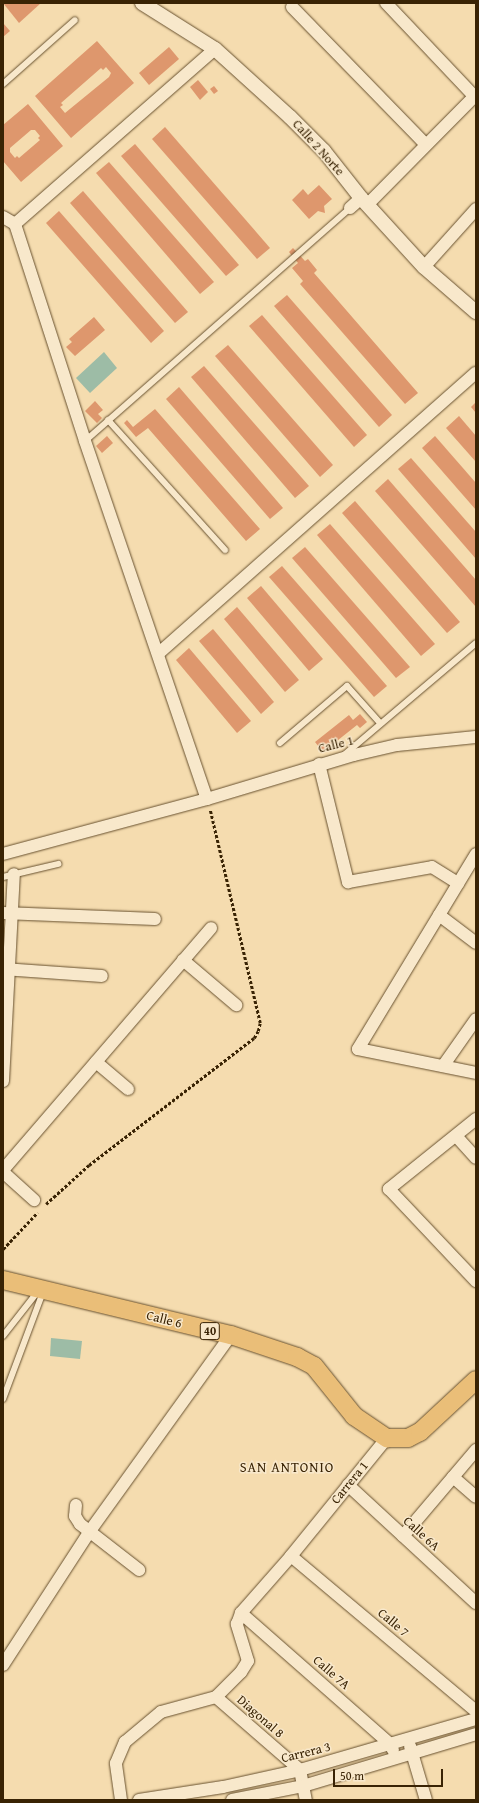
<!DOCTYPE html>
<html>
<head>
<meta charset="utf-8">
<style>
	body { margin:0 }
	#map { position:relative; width:479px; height:1803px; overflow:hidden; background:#f5dcaf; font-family:"Gentium Book Plus",serif }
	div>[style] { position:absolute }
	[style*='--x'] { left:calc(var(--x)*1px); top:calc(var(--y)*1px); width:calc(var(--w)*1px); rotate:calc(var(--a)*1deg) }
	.water>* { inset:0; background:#9dbca6 }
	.building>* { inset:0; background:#de976d }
	.path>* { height:2.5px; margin-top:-1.25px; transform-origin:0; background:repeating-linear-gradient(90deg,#392304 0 3px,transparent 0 5px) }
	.roads { filter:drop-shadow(0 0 1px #68512f) drop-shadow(0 0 1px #68512f) }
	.service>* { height:6px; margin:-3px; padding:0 3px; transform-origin:3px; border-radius:3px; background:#f8e8cb }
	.minor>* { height:12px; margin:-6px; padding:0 6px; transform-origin:6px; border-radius:6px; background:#f8e8cb }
	.tertiary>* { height:14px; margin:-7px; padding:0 7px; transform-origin:7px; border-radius:7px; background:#f8e8cb }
	.primary>* { height:18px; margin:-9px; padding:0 9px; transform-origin:9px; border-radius:9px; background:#eabe78 }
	span { translate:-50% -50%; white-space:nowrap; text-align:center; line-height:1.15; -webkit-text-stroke:3px #f8e8cb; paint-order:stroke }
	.shield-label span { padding:1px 3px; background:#f8e8cb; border:1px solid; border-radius:3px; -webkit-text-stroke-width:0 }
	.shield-label { font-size:12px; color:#392304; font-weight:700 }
	.street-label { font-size:13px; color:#392304 }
	.neighbourhood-label { font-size:14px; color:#392304; letter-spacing:1px }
	.frame { position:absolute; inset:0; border:4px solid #392304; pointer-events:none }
	.scale { position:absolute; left:333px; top:1769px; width:110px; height:18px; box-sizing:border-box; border:2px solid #392304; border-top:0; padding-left:5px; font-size:12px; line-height:14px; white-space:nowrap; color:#392304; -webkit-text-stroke:3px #f8e8cb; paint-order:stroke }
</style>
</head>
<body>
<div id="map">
	<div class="water">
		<i style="clip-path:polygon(104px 352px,117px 368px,90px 393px,76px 378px)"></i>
		<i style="clip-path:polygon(51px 1338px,82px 1341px,80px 1359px,50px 1356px)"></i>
	</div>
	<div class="building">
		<i style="clip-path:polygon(3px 3px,41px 3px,19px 23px)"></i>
		<i style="clip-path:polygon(3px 23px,10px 31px,3px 37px)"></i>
		<i style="clip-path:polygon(evenodd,97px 41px,134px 83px,71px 138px,35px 96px,97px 41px,106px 67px,111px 73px,109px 77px,65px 113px,60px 107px,63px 105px,61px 103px,101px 68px,103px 70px,106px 67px)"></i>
		<i style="clip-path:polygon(169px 47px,179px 59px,149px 85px,139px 73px)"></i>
		<i style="clip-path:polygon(198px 80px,208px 92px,200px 100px,190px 87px)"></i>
		<i style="clip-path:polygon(214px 86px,218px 91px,214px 94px,210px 89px)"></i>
		<i style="clip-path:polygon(evenodd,28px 104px,63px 146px,21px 182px,3px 161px,3px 125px,28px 104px,31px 130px,35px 130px,40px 136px,38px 138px,40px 140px,19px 158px,17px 156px,15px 158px,10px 152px,10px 148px,31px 130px)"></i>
		<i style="clip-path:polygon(165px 127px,270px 248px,257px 259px,152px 139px)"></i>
		<i style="clip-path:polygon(135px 144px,239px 265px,226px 276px,121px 156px)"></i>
		<i style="clip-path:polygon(109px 162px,214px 282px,200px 294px,96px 173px)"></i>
		<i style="clip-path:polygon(319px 185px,332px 199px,324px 206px,325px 213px,318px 211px,309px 219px,292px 200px,303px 189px,308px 195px)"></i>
		<i style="clip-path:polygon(83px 191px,188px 312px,175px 323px,70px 203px)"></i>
		<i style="clip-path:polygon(59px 211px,164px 331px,151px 343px,46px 223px)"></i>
		<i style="clip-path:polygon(293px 248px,305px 261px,308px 259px,317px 270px,314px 273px,418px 393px,405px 404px,300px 284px,303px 281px,292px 268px,298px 263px,289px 252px)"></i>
		<i style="clip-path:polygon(287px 295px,392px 415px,379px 427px,274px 306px)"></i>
		<i style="clip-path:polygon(262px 315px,367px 435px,354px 447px,249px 326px)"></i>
		<i style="clip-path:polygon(94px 317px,105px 330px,75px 356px,66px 347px,72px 342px,69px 339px)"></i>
		<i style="clip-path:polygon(228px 345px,333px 465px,320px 477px,215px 356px)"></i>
		<i style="clip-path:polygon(204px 366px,309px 486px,295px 498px,191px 377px)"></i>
		<i style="clip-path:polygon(179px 387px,283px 508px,270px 519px,166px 399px)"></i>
		<i style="clip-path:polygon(95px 401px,103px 410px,98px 414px,102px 418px,97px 423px,85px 411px)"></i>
		<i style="clip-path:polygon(476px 402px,476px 413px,471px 407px)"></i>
		<i style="clip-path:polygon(155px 409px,260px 529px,246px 541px,148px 428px,136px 437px,124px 423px,127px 420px,133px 427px)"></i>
		<i style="clip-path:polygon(459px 416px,476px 436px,476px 462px,446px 428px)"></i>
		<i style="clip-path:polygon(107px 436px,113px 443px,102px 453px,96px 446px)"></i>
		<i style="clip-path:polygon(435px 436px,476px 483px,476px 510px,422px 448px)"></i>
		<i style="clip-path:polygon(411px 458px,476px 532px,476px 559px,398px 469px)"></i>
		<i style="clip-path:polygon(388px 479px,476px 580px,476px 607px,375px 491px)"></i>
		<i style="clip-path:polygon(355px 501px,460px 622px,447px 633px,342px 513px)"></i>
		<i style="clip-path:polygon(330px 524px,435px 644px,421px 656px,317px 535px)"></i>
		<i style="clip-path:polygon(305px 547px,410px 667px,396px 678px,292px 558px)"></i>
		<i style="clip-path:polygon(282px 566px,387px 686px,374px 697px,269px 577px)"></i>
		<i style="clip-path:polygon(261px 586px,323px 659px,309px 671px,247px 598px)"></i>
		<i style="clip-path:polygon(237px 607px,299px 680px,285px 692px,224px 619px)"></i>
		<i style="clip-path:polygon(213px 629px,274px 702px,261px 714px,199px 641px)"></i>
		<i style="clip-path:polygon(189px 648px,251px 721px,237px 733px,176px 660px)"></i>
		<i style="clip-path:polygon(360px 714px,367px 722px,360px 728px,357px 725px,323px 752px,315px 742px,349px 715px,353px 720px)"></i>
	</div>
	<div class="path">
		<i style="--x:46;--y:1204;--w:58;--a:-42.2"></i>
		<i style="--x:89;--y:1165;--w:208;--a:-37.6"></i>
		<i style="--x:254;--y:1038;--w:8;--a:-60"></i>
		<i style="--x:258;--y:1031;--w:8;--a:-76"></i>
		<i style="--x:260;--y:1023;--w:219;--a:-103.2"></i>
		<i style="--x:3;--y:1249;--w:50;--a:-46.6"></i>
	</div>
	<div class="roads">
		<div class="service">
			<i style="--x:3;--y:84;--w:96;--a:-41.6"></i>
			<i style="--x:108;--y:420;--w:175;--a:48"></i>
			<i style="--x:85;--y:441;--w:353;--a:-41.3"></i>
			<i style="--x:280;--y:743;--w:88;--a:-40.4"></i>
			<i style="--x:347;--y:686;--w:50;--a:48.3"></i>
			<i style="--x:344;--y:755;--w:173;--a:-40.3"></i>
			<i style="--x:3;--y:877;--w:57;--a:-13.3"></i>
			<i style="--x:3;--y:1336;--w:58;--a:-52"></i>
			<i style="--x:3;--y:1399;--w:114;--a:-69.5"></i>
		</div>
		<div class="minor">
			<i style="--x:386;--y:3;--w:129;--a:46.6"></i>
			<i style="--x:292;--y:7;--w:191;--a:45.8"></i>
			<i style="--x:367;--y:205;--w:155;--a:-45.3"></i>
			<i style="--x:350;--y:208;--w:15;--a:-42"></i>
			<i style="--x:3;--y:217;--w:14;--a:30"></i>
			<i style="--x:15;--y:224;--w:228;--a:72.1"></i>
			<i style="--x:85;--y:441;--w:378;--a:71.2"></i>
			<i style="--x:15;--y:224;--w:266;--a:-41.2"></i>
			<i style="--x:424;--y:267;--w:78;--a:-48.1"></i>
			<i style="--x:159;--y:653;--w:423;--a:-41.5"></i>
			<i style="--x:319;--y:764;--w:122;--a:76.2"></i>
			<i style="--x:348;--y:882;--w:85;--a:-10.1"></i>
			<i style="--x:432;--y:867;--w:31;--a:32"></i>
			<i style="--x:3;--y:854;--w:211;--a:-15.1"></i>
			<i style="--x:207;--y:799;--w:153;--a:-16.7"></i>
			<i style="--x:354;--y:755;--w:44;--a:-13.1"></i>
			<i style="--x:397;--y:745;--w:79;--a:-5.8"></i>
			<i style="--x:476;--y:854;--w:228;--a:121.2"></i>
			<i style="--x:358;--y:1049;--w:120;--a:11.5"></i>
			<i style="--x:3;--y:913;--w:152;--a:2.3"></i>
			<i style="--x:439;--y:915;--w:46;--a:37.1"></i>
			<i style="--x:183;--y:960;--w:70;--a:40.3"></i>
			<i style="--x:3;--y:969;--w:99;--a:4"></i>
			<i style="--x:96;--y:1062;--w:42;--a:40.2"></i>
			<i style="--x:443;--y:1066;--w:57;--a:-54.9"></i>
			<i style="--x:3;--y:1081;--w:207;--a:-87"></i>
			<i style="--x:476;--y:1119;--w:112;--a:141.2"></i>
			<i style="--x:389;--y:1189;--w:127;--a:46.6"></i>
			<i style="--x:457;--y:1137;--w:28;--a:48"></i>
			<i style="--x:3;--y:1170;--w:319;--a:-49.3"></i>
			<i style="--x:3;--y:1172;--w:42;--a:42.1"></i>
			<i style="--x:453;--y:1477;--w:30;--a:41"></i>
			<i style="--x:348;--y:1485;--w:174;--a:42.7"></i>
			<i style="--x:76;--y:1505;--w:11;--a:95"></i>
			<i style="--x:75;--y:1516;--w:9;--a:58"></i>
			<i style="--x:80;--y:1524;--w:75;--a:37.9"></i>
			<i style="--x:403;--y:1536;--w:113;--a:-49.7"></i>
			<i style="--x:291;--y:1556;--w:241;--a:40"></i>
			<i style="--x:241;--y:1613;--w:200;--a:41.3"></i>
			<i style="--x:391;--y:1745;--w:5;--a:68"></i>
			<i style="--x:3;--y:1665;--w:160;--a:-57"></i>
			<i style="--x:90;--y:1531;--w:241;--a:-54.3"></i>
			<i style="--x:216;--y:1697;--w:111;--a:41"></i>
			<i style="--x:300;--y:1770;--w:31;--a:79"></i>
			<i style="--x:410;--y:1746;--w:56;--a:73.5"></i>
			<i style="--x:121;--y:1800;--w:37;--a:-98"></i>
			<i style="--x:116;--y:1763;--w:23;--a:-67"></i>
			<i style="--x:125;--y:1742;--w:47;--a:-39.8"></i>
			<i style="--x:161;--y:1712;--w:57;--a:-15.3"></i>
			<i style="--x:216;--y:1697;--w:35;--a:-45"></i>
			<i style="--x:241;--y:1672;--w:13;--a:-58"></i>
			<i style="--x:248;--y:1661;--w:39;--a:-107"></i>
			<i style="--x:237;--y:1624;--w:12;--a:-70"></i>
			<i style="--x:241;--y:1613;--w:76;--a:-48.7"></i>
			<i style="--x:291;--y:1556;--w:152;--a:-50.9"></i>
			<i style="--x:139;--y:1800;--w:85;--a:-8.8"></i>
			<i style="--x:223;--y:1787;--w:79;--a:-12.4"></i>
			<i style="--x:300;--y:1770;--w:183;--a:-16.2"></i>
			<i style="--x:232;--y:1800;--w:72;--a:-11.2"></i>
			<i style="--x:303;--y:1786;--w:181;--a:-16.7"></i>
		</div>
		<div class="tertiary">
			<i style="--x:142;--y:3;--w:86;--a:32.2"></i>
			<i style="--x:215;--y:49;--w:101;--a:42.2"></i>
			<i style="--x:290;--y:117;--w:48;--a:45"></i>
			<i style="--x:324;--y:151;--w:60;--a:51.8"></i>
			<i style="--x:361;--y:198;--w:93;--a:47.6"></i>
			<i style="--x:424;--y:267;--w:69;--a:40.9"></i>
		</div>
		<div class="primary">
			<i style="--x:3;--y:1280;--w:235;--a:13.6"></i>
			<i style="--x:231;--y:1335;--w:70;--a:18.4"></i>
			<i style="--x:297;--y:1357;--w:19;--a:28"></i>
			<i style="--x:314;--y:1366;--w:64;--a:51.3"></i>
			<i style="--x:354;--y:1416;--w:40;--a:34"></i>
			<i style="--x:387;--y:1438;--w:21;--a:0"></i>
			<i style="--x:408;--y:1438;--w:13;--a:-27"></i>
			<i style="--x:420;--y:1432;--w:76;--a:-42.9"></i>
		</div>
	</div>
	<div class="shield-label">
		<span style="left:210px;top:1331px">40</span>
	</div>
	<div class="street-label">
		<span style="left:318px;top:148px;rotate:48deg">Calle 2 Norte</span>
		<span style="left:336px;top:745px;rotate:-14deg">Calle 1</span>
		<span style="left:164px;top:1320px;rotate:14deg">Calle 6</span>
		<span style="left:350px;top:1483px;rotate:-51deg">Carrera 1</span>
		<span style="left:421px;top:1534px;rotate:42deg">Calle 6A</span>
		<span style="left:393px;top:1623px;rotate:40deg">Calle 7</span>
		<span style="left:331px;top:1673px;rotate:41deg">Calle 7A</span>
		<span style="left:260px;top:1717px;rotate:41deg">Diagonal 8</span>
		<span style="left:306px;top:1753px;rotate:-14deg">Carrera 3</span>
	</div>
	<div class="neighbourhood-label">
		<span style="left:287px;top:1467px">SAN ANTONIO</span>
	</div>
	<div class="frame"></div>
	<div class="scale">50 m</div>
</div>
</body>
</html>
